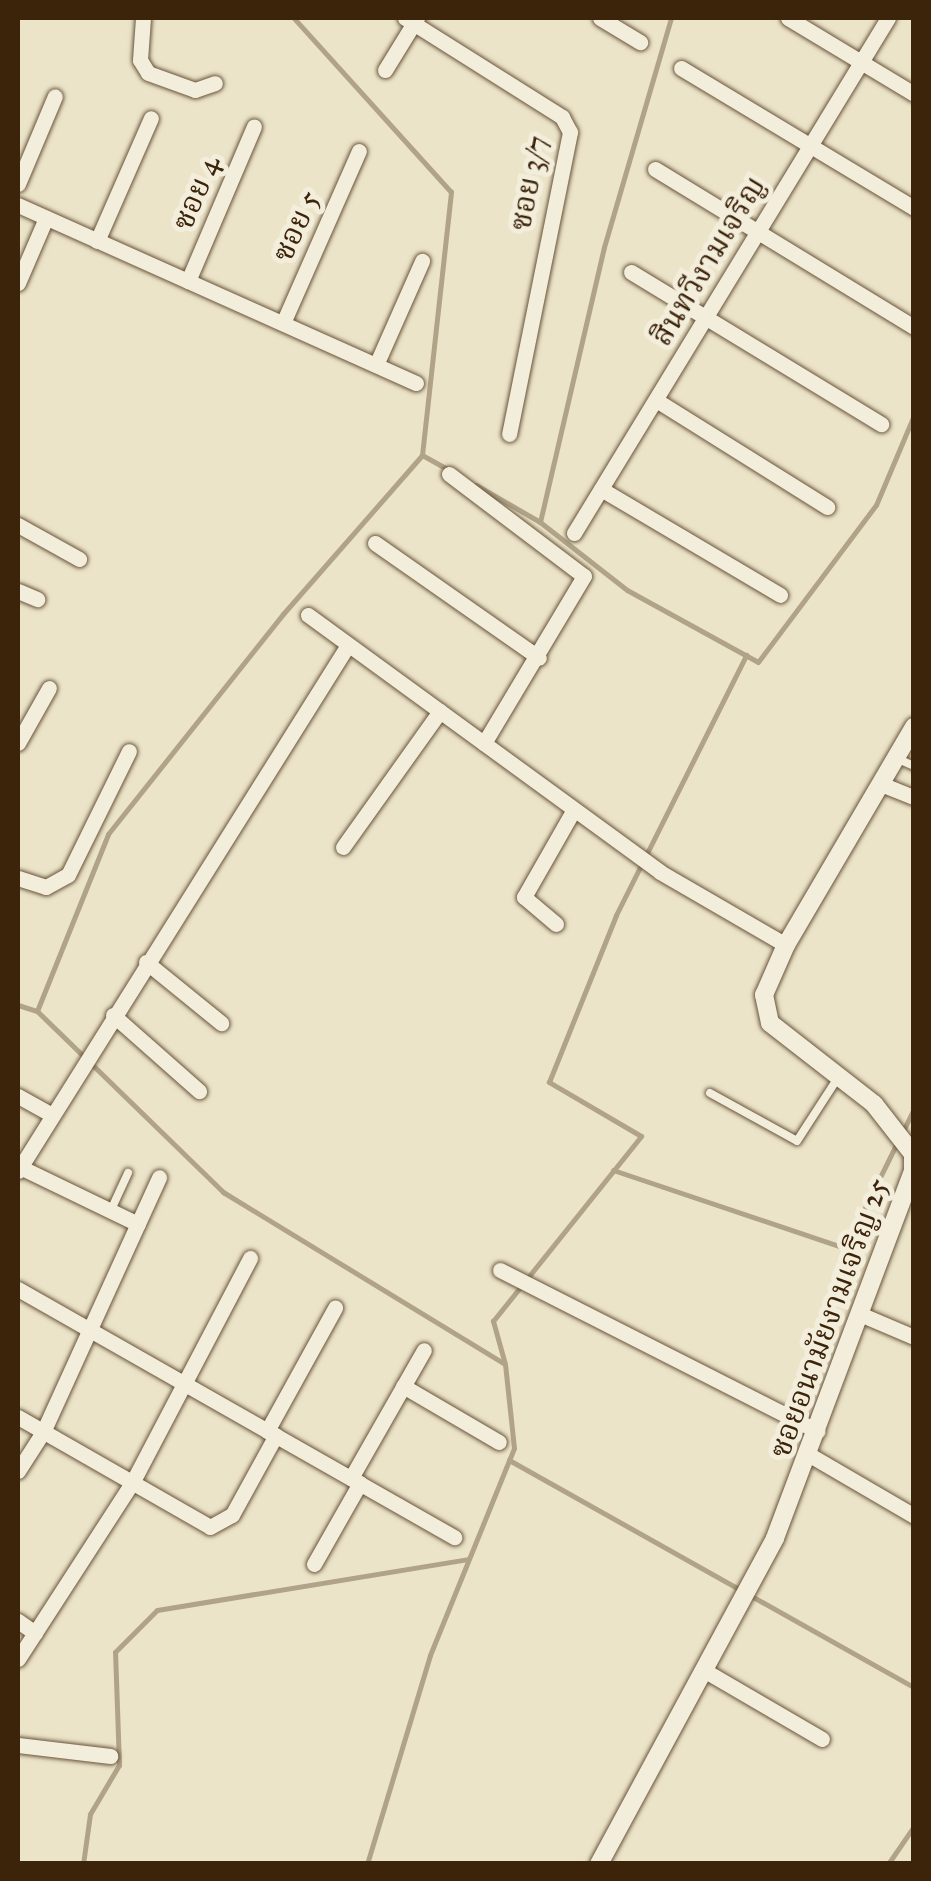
<!DOCTYPE html>
<html>
<head>
<meta charset="utf-8">
<style>
	body { margin:0 }
	#map { position:relative; width:931px; height:1881px; overflow:hidden; background:#ece4c9; font-family:"IM FELL Great Primer","Noto Serif Thai",serif }
	div>[style] { position:absolute }
	[style*='--x'] { left:calc(var(--x)*1px); top:calc(var(--y)*1px); width:calc(var(--w)*1px); rotate:calc(var(--a)*1deg) }
	.stream>* { height:5px; margin:-2.5px; padding:0 2.5px; transform-origin:2.5px; border-radius:2.5px; background:#b0a388 }
	.roads { filter:drop-shadow(0 0 2px #68543a) drop-shadow(0 0 2px #68543a) }
	.service>* { height:8px; margin:-4px; padding:0 4px; transform-origin:4px; border-radius:4px; background:#f3eddc }
	.minor>* { height:15px; margin:-7.5px; padding:0 7.5px; transform-origin:7.5px; border-radius:7.5px; background:#f3eddc }
	.tertiary>* { height:18px; margin:-9px; padding:0 9px; transform-origin:9px; border-radius:9px; background:#f3eddc }
	span { translate:-50% -50%; white-space:nowrap; text-align:center; line-height:1.15; -webkit-text-stroke:10px #f3eddc; paint-order:stroke }
	.street-label { font-size:30px; color:#3c240a }
	.frame { position:absolute; inset:0; border:20px solid #3c240a; pointer-events:none }
</style>
</head>
<body>
<div id="map">
	<div class="stream">
		<i style="--x:422;--y:455;--w:31;--a:29"></i>
		<i style="--x:476;--y:485;--w:74;--a:30"></i>
		<i style="--x:540;--y:522;--w:110;--a:38"></i>
		<i style="--x:627;--y:590;--w:149;--a:28.8"></i>
		<i style="--x:758;--y:662;--w:196;--a:-53.1"></i>
		<i style="--x:876;--y:505;--w:98;--a:-67.1"></i>
		<i style="--x:540;--y:522;--w:282;--a:-76.9"></i>
		<i style="--x:604;--y:247;--w:239;--a:-73.7"></i>
		<i style="--x:18;--y:1005;--w:20;--a:18"></i>
		<i style="--x:37;--y:1011;--w:260;--a:44.2"></i>
		<i style="--x:223;--y:1192;--w:330;--a:31.4"></i>
		<i style="--x:505;--y:1364;--w:45;--a:-105.6"></i>
		<i style="--x:493;--y:1321;--w:237;--a:-51.3"></i>
		<i style="--x:641;--y:1136;--w:107;--a:-149.6"></i>
		<i style="--x:549;--y:1082;--w:180;--a:-68.1"></i>
		<i style="--x:616;--y:915;--w:291;--a:-63.4"></i>
		<i style="--x:37;--y:1011;--w:191;--a:-68.1"></i>
		<i style="--x:108;--y:834;--w:281;--a:-51.5"></i>
		<i style="--x:283;--y:614;--w:211;--a:-48.8"></i>
		<i style="--x:422;--y:455;--w:265;--a:-83.7"></i>
		<i style="--x:451;--y:192;--w:234;--a:-132.1"></i>
		<i style="--x:902;--y:1133;--w:28;--a:-64"></i>
		<i style="--x:613;--y:1170;--w:245;--a:18.6"></i>
		<i style="--x:845;--y:1248;--w:117;--a:-63.7"></i>
		<i style="--x:509;--y:1460;--w:464;--a:29.3"></i>
		<i style="--x:83;--y:1864;--w:50;--a:-82"></i>
		<i style="--x:90;--y:1814;--w:57;--a:-59.4"></i>
		<i style="--x:119;--y:1765;--w:113;--a:-92"></i>
		<i style="--x:115;--y:1652;--w:59;--a:-45"></i>
		<i style="--x:157;--y:1610;--w:315;--a:-9.3"></i>
		<i style="--x:367;--y:1864;--w:218;--a:-73.2"></i>
		<i style="--x:430;--y:1655;--w:223;--a:-67.9"></i>
		<i style="--x:514;--y:1448;--w:84;--a:-96.1"></i>
		<i style="--x:888;--y:1864;--w:46;--a:-55.6"></i>
	</div>
	<div class="roads">
		<div class="service">
			<i style="--x:896;--y:758;--w:20;--a:24"></i>
			<i style="--x:710;--y:1093;--w:99;--a:28.9"></i>
			<i style="--x:797;--y:1141;--w:77;--a:-57.1"></i>
			<i style="--x:111;--y:1210;--w:41;--a:-65.3"></i>
		</div>
		<div class="minor">
			<i style="--x:143;--y:18;--w:42;--a:94.1"></i>
			<i style="--x:140;--y:60;--w:15;--a:58"></i>
			<i style="--x:148;--y:73;--w:50;--a:19.9"></i>
			<i style="--x:195;--y:90;--w:21;--a:-19"></i>
			<i style="--x:405;--y:18;--w:186;--a:32.2"></i>
			<i style="--x:562;--y:117;--w:17;--a:62"></i>
			<i style="--x:570;--y:132;--w:308;--a:101.4"></i>
			<i style="--x:600;--y:18;--w:47;--a:31"></i>
			<i style="--x:788;--y:18;--w:147;--a:31.1"></i>
			<i style="--x:681;--y:68;--w:272;--a:31"></i>
			<i style="--x:385;--y:70;--w:61;--a:-58.4"></i>
			<i style="--x:655;--y:169;--w:303;--a:31.4"></i>
			<i style="--x:18;--y:184;--w:95;--a:-67.2"></i>
			<i style="--x:18;--y:205;--w:436;--a:24.1"></i>
			<i style="--x:97;--y:241;--w:134;--a:-66.3"></i>
			<i style="--x:631;--y:272;--w:293;--a:31.3"></i>
			<i style="--x:188;--y:281;--w:168;--a:-66.9"></i>
			<i style="--x:18;--y:283;--w:71;--a:-66.7"></i>
			<i style="--x:283;--y:323;--w:188;--a:-66.2"></i>
			<i style="--x:376;--y:365;--w:114;--a:-66.1"></i>
			<i style="--x:656;--y:400;--w:202;--a:32"></i>
			<i style="--x:449;--y:474;--w:169;--a:37.1"></i>
			<i style="--x:584;--y:576;--w:195;--a:120.9"></i>
			<i style="--x:601;--y:489;--w:208;--a:30.6"></i>
			<i style="--x:18;--y:525;--w:70;--a:29.1"></i>
			<i style="--x:574;--y:533;--w:603;--a:-58.63"></i>
			<i style="--x:375;--y:543;--w:200;--a:35"></i>
			<i style="--x:18;--y:591;--w:21;--a:23"></i>
			<i style="--x:308;--y:615;--w:436;--a:36.1"></i>
			<i style="--x:660;--y:872;--w:146;--a:30.1"></i>
			<i style="--x:18;--y:743;--w:63;--a:-60.6"></i>
			<i style="--x:881;--y:784;--w:35;--a:22"></i>
			<i style="--x:343;--y:847;--w:167;--a:-54.5"></i>
			<i style="--x:18;--y:878;--w:29;--a:18"></i>
			<i style="--x:46;--y:887;--w:25;--a:-29"></i>
			<i style="--x:68;--y:875;--w:138;--a:-63.8"></i>
			<i style="--x:556;--y:924;--w:42;--a:-139.8"></i>
			<i style="--x:524;--y:897;--w:99;--a:-60.3"></i>
			<i style="--x:146;--y:962;--w:97;--a:39.1"></i>
			<i style="--x:113;--y:1015;--w:115;--a:41.5"></i>
			<i style="--x:18;--y:1096;--w:37;--a:29"></i>
			<i style="--x:20;--y:1167;--w:131;--a:25.8"></i>
			<i style="--x:18;--y:1171;--w:621;--a:-57.9"></i>
			<i style="--x:500;--y:1270;--w:356;--a:26.9"></i>
			<i style="--x:18;--y:1289;--w:502;--a:29.63"></i>
			<i style="--x:860;--y:1314;--w:59;--a:23.1"></i>
			<i style="--x:403;--y:1386;--w:111;--a:30.3"></i>
			<i style="--x:18;--y:1417;--w:221;--a:29.8"></i>
			<i style="--x:210;--y:1527;--w:25;--a:-29"></i>
			<i style="--x:232;--y:1515;--w:91;--a:-61.2"></i>
			<i style="--x:267;--y:1431;--w:141;--a:-61.1"></i>
			<i style="--x:808;--y:1454;--w:123;--a:30.3"></i>
			<i style="--x:18;--y:1471;--w:46;--a:-57.3"></i>
			<i style="--x:43;--y:1432;--w:280;--a:-65.5"></i>
			<i style="--x:351;--y:1478;--w:147;--a:-60.3"></i>
			<i style="--x:314;--y:1564;--w:93;--a:-60.4"></i>
			<i style="--x:18;--y:1621;--w:21;--a:35"></i>
			<i style="--x:18;--y:1659;--w:212;--a:-57.1"></i>
			<i style="--x:133;--y:1481;--w:252;--a:-62.3"></i>
			<i style="--x:707;--y:1672;--w:133;--a:30.2"></i>
			<i style="--x:18;--y:1745;--w:93;--a:6.8"></i>
		</div>
		<div class="tertiary">
			<i style="--x:599;--y:1864;--w:370;--a:-61.6"></i>
			<i style="--x:775;--y:1538;--w:393;--a:-69.4"></i>
			<i style="--x:913;--y:1170;--w:16;--a:-90"></i>
			<i style="--x:913;--y:1154;--w:63;--a:-128"></i>
			<i style="--x:874;--y:1104;--w:132;--a:-142.1"></i>
			<i style="--x:770;--y:1023;--w:29;--a:-102"></i>
			<i style="--x:764;--y:995;--w:55;--a:-66.3"></i>
			<i style="--x:786;--y:945;--w:253;--a:-59.6"></i>
		</div>
	</div>
	<div class="street-label">
		<span style="left:529px;top:183px;rotate:-79deg">ซอย 3/7</span>
		<span style="left:196px;top:193px;rotate:-67deg">ซอย 4</span>
		<span style="left:296px;top:226px;rotate:-66deg">ซอย 5</span>
		<span style="left:708px;top:261px;rotate:-59deg">สินทวีงามเจริญ</span>
		<span style="left:829px;top:1318px;rotate:-70deg">ซอยอนามัยงามเจริญ 25</span>
	</div>
	<div class="frame"></div>
</div>
</body>
</html>
